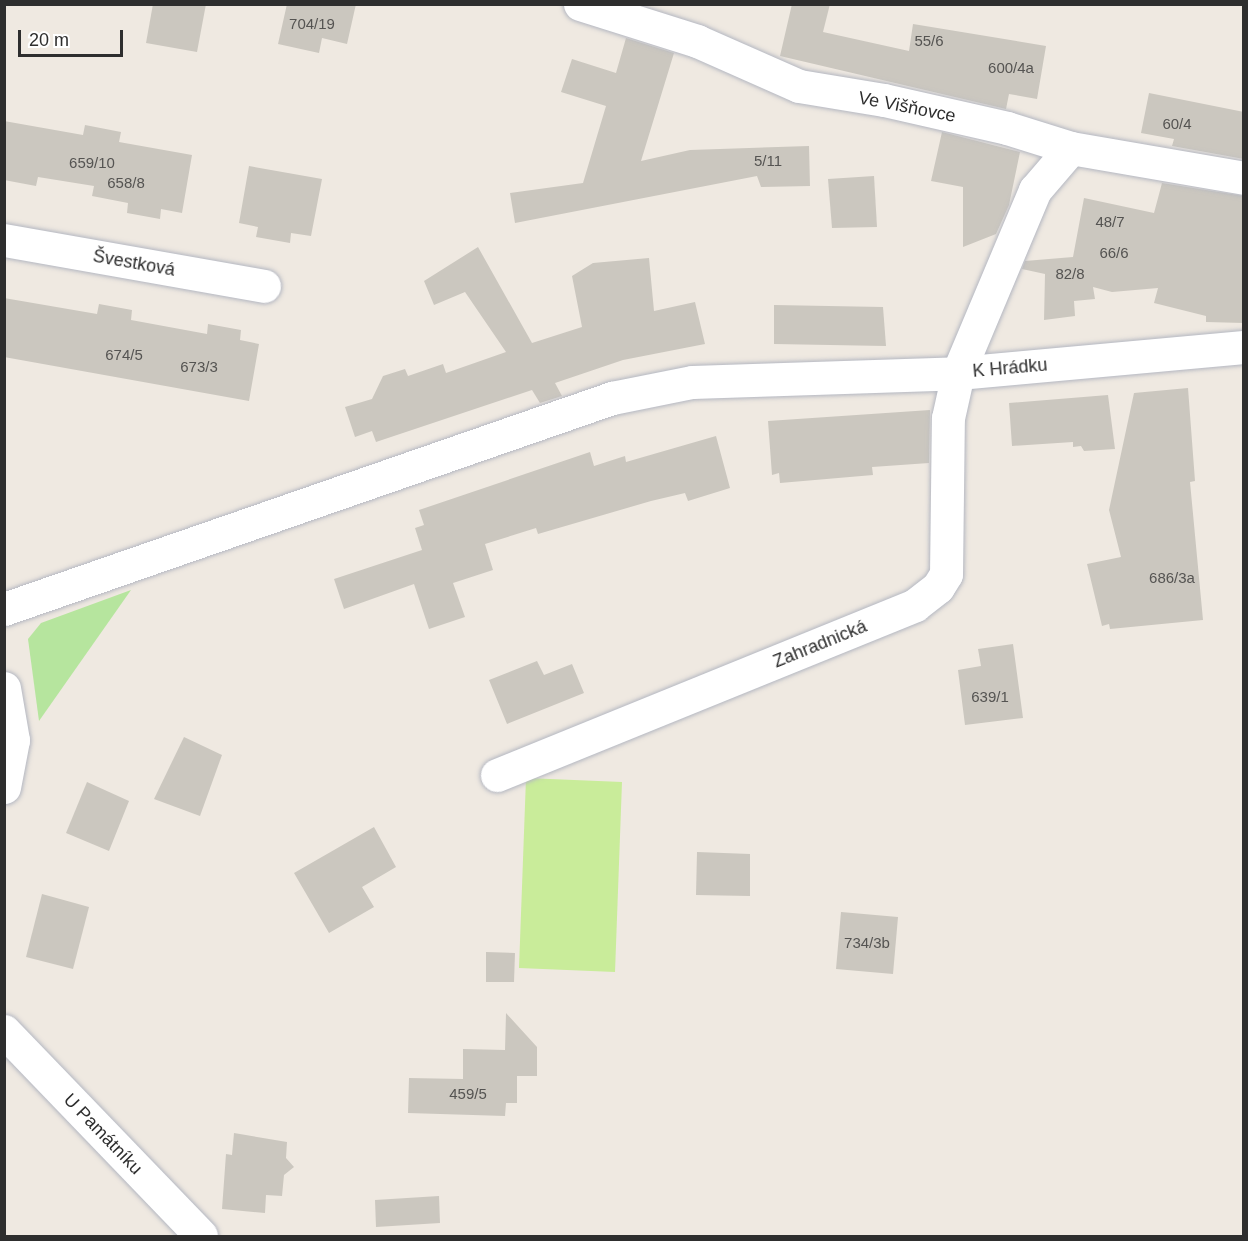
<!DOCTYPE html>
<html>
<head>
<meta charset="utf-8">
<style>
	body { margin:0 }
	#map { position:relative; width:1248px; height:1241px; overflow:hidden; background:#efe9e1; font-family:Helvetica,sans-serif }
	div>[style] { position:absolute }
	[style*='--x'] { left:calc(var(--x)*1px); top:calc(var(--y)*1px); width:calc(var(--w)*1px); rotate:calc(var(--a)*1deg) }
	.green>* { inset:0; background:#b6e59e }
	.pitch>* { inset:0; background:#c9ec9a }
	.building>* { inset:0; background:#cbc7bf }
	.roads { filter:drop-shadow(0 0 2px #b4b7c1) drop-shadow(0 0 2px #b4b7c1) }
	.minor>* { height:33px; margin:-16.5px; padding:0 16.5px; transform-origin:16.5px; border-radius:16.5px; background:#fff }
	.tertiary>* { height:33px; margin:-16.5px; padding:0 16.5px; transform-origin:16.5px; border-radius:16.5px; background:#fff }
	span { translate:-50% -50%; white-space:nowrap; text-align:center; line-height:1.15; -webkit-text-stroke:4.5px #fff; paint-order:stroke }
	.number-label { font-size:15px; color:#555452 }
	.number-label span { -webkit-text-stroke-width:0 }
	.street-label { font-size:18px; color:#2e2e2e }
	.frame { position:absolute; inset:0; border:6px solid #2e2e2e; pointer-events:none }
	.scale { position:absolute; left:18px; top:30px; width:105px; height:27px; box-sizing:border-box; border:3px solid #2e2e2e; border-top:0; padding-left:8px; font-size:18px; line-height:21px; white-space:nowrap; color:#2e2e2e; -webkit-text-stroke:4px #fff; paint-order:stroke }
</style>
</head>
<body>
<div id="map">
	<div class="green">
		<i style="clip-path:polygon(131px 590px,39px 721px,28px 639px,41px 623px)"></i>
	</div>
	<div class="pitch">
		<i style="clip-path:polygon(526px 778px,622px 782px,615px 972px,519px 968px)"></i>
	</div>
	<div class="building">
		<i style="clip-path:polygon(153px 4px,206px 4px,197px 52px,146px 43px)"></i>
		<i style="clip-path:polygon(287px 4px,356px 4px,347px 44px,322px 38px,319px 53px,278px 44px)"></i>
		<i style="clip-path:polygon(792px 4px,830px 4px,823px 32px,909px 51px,913px 24px,1046px 46px,1037px 99px,1009px 94px,1006px 109px,780px 56px)"></i>
		<i style="clip-path:polygon(626px 38px,674px 53px,641px 161px,690px 150px,809px 146px,810px 186px,761px 187px,757px 176px,515px 223px,510px 193px,583px 183px,606px 106px,561px 92px,572px 59px,616px 73px)"></i>
		<i style="clip-path:polygon(1149px 93px,1244px 112px,1244px 159px,1172px 146px,1174px 139px,1141px 133px)"></i>
		<i style="clip-path:polygon(4px 121px,83px 135px,85px 125px,121px 132px,119px 142px,192px 155px,182px 213px,161px 209px,160px 219px,127px 213px,128px 203px,92px 196px,94px 186px,38px 177px,36px 186px,4px 180px)"></i>
		<i style="clip-path:polygon(942px 132px,1020px 152px,1009px 205px,996px 234px,963px 247px,963px 187px,931px 181px)"></i>
		<i style="clip-path:polygon(249px 166px,322px 179px,311px 236px,291px 233px,290px 243px,256px 237px,258px 227px,239px 223px)"></i>
		<i style="clip-path:polygon(874px 176px,877px 227px,832px 228px,828px 179px)"></i>
		<i style="clip-path:polygon(1162px 183px,1244px 196px,1244px 323px,1206px 322px,1206px 316px,1154px 303px,1158px 288px,1112px 292px,1093px 287px,1095px 299px,1074px 301px,1075px 316px,1044px 320px,1045px 274px,1022px 269px,1025px 261px,1073px 257px,1084px 198px,1154px 213px)"></i>
		<i style="clip-path:polygon(478px 247px,532px 343px,582px 327px,572px 276px,593px 263px,649px 258px,654px 311px,695px 302px,705px 344px,623px 360px,555px 383px,562px 396px,540px 403px,532px 390px,376px 442px,372px 431px,355px 437px,345px 407px,372px 399px,383px 376px,405px 369px,408px 376px,443px 364px,446px 373px,506px 352px,465px 292px,434px 305px,424px 281px)"></i>
		<i style="clip-path:polygon(4px 298px,97px 314px,99px 304px,132px 310px,131px 320px,207px 334px,208px 324px,241px 330px,240px 340px,259px 344px,249px 401px,4px 357px)"></i>
		<i style="clip-path:polygon(774px 305px,883px 307px,886px 346px,774px 344px)"></i>
		<i style="clip-path:polygon(1188px 388px,1195px 481px,1190px 482px,1203px 620px,1110px 629px,1109px 624px,1102px 626px,1087px 564px,1121px 557px,1109px 510px,1134px 393px)"></i>
		<i style="clip-path:polygon(1108px 395px,1115px 449px,1084px 451px,1081px 446px,1073px 447px,1073px 442px,1012px 446px,1009px 403px)"></i>
		<i style="clip-path:polygon(930px 410px,929px 463px,872px 467px,873px 475px,780px 483px,779px 473px,772px 475px,768px 421px)"></i>
		<i style="clip-path:polygon(716px 436px,730px 488px,688px 501px,685px 493px,651px 501px,538px 534px,536px 528px,485px 544px,493px 570px,453px 583px,465px 617px,429px 629px,414px 584px,344px 609px,334px 579px,422px 550px,415px 528px,424px 525px,419px 510px,590px 452px,594px 466px,625px 456px,626px 462px)"></i>
		<i style="clip-path:polygon(1013px 644px,1023px 718px,965px 725px,958px 670px,981px 666px,978px 649px)"></i>
		<i style="clip-path:polygon(537px 661px,544px 675px,572px 664px,584px 693px,507px 724px,489px 680px)"></i>
		<i style="clip-path:polygon(184px 737px,222px 755px,200px 816px,154px 799px)"></i>
		<i style="clip-path:polygon(87px 782px,129px 801px,109px 851px,66px 833px)"></i>
		<i style="clip-path:polygon(374px 827px,396px 867px,362px 887px,374px 907px,329px 933px,294px 873px)"></i>
		<i style="clip-path:polygon(697px 852px,750px 854px,750px 896px,696px 895px)"></i>
		<i style="clip-path:polygon(42px 894px,89px 907px,73px 969px,26px 957px)"></i>
		<i style="clip-path:polygon(841px 912px,898px 917px,893px 974px,836px 969px)"></i>
		<i style="clip-path:polygon(486px 952px,515px 953px,514px 982px,486px 982px)"></i>
		<i style="clip-path:polygon(506px 1013px,537px 1047px,537px 1076px,517px 1076px,517px 1103px,506px 1103px,505px 1116px,408px 1113px,409px 1078px,463px 1079px,463px 1049px,505px 1050px)"></i>
		<i style="clip-path:polygon(234px 1133px,287px 1142px,286px 1158px,294px 1167px,284px 1175px,282px 1196px,266px 1195px,265px 1213px,222px 1209px,226px 1154px,232px 1155px)"></i>
		<i style="clip-path:polygon(439px 1196px,440px 1223px,376px 1227px,375px 1200px)"></i>
	</div>
	<div class="roads">
		<div class="minor">
			<i style="--x:580;--y:4;--w:123;--a:17.5"></i>
			<i style="--x:697;--y:41;--w:111;--a:23.8"></i>
			<i style="--x:799;--y:86;--w:86;--a:9.4"></i>
			<i style="--x:884;--y:100;--w:126;--a:12.8"></i>
			<i style="--x:1007;--y:128;--w:67;--a:17.4"></i>
			<i style="--x:4;--y:240;--w:264;--a:10"></i>
			<i style="--x:4;--y:688;--w:53;--a:80.2"></i>
			<i style="--x:13;--y:740;--w:48;--a:100.8"></i>
			<i style="--x:497;--y:775;--w:451;--a:-22.1"></i>
			<i style="--x:915;--y:605;--w:29;--a:-38"></i>
			<i style="--x:938;--y:587;--w:15;--a:-58"></i>
			<i style="--x:946;--y:574;--w:156;--a:-89.3"></i>
			<i style="--x:948;--y:418;--w:46;--a:-77.5"></i>
			<i style="--x:4;--y:1031;--w:284;--a:46.1"></i>
		</div>
		<div class="tertiary">
			<i style="--x:958;--y:373;--w:199;--a:-67.2"></i>
			<i style="--x:1035;--y:190;--w:55;--a:-49.4"></i>
			<i style="--x:1071;--y:148;--w:176;--a:9.8"></i>
			<i style="--x:4;--y:609;--w:644;--a:-19.14"></i>
			<i style="--x:612;--y:398;--w:82;--a:-11.3"></i>
			<i style="--x:692;--y:382;--w:266;--a:-1.9"></i>
			<i style="--x:958;--y:373;--w:287;--a:-5.2"></i>
		</div>
	</div>
	<div class="number-label">
		<span style="left:312px;top:24px">704/19</span>
		<span style="left:929px;top:41px">55/6</span>
		<span style="left:1011px;top:68px">600/4a</span>
		<span style="left:1177px;top:124px">60/4</span>
		<span style="left:768px;top:161px">5/11</span>
		<span style="left:92px;top:163px">659/10</span>
		<span style="left:126px;top:183px">658/8</span>
		<span style="left:1110px;top:222px">48/7</span>
		<span style="left:1114px;top:253px">66/6</span>
		<span style="left:1070px;top:274px">82/8</span>
		<span style="left:124px;top:355px">674/5</span>
		<span style="left:199px;top:367px">673/3</span>
		<span style="left:1172px;top:578px">686/3a</span>
		<span style="left:990px;top:697px">639/1</span>
		<span style="left:867px;top:943px">734/3b</span>
		<span style="left:468px;top:1094px">459/5</span>
	</div>
	<div class="street-label">
		<span style="left:907px;top:107px;rotate:11deg">Ve Višňovce</span>
		<span style="left:134px;top:263px;rotate:10deg">Švestková</span>
		<span style="left:1010px;top:368px;rotate:-5deg">K Hrádku</span>
		<span style="left:820px;top:644px;rotate:-22deg">Zahradnická</span>
		<span style="left:103px;top:1134px;rotate:46deg">U Památníku</span>
	</div>
	<div class="frame"></div>
	<div class="scale">20 m</div>
</div>
</body>
</html>
